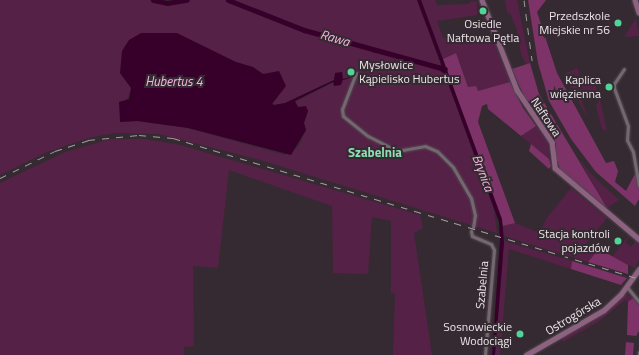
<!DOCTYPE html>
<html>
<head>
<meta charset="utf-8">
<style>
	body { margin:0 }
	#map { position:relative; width:639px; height:355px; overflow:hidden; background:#352a31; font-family:"Titillium Web",sans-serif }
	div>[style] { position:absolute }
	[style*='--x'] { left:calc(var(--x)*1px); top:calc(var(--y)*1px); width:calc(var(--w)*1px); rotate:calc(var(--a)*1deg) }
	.green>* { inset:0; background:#562147 }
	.forest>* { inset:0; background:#7d3368 }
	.water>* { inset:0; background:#37002a }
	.stream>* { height:1px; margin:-0.5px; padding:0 0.5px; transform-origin:0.5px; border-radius:0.5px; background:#37002a }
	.river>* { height:5px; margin:-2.5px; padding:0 2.5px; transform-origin:2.5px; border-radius:2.5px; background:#37002a }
	.roads { filter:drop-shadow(0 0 1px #52494f) drop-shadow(0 0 1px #52494f) }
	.street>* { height:3px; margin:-1.5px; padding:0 1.5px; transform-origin:1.5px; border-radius:1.5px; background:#74676f }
	.secondary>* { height:4.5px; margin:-2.25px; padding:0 2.25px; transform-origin:2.25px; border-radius:2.25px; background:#8d6280 }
	.rail>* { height:1px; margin-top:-0.5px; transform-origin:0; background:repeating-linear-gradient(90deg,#a49ba1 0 7px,transparent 0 14px) }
	.dots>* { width:11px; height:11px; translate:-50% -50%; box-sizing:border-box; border:2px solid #352a31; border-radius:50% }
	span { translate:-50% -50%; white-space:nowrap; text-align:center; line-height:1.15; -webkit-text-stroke:4px #352a31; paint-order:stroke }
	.poi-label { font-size:12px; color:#ece4e9 }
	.right { translate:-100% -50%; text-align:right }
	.left { translate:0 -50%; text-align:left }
	.street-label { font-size:12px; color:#ece4e9 }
	.water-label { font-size:13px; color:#f6b6df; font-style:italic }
	.neighbourhood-label { font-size:13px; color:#8edfb4; font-weight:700 }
</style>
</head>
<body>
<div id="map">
	<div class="green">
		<i style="clip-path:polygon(evenodd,0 0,151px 0,167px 4px,190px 0,225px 0,284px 24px,437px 69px,445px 75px,494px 210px,497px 233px,257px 159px,159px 134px,115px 133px,88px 138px,47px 152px,0 175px,0 0,236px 62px,253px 67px,263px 74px,274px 105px,285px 103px,334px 80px,335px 73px,342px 72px,343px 79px,334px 86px,334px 82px,295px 102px,298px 107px,308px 111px,304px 123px,306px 130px,298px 147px,285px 155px,188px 128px,137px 121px,120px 122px,131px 88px,120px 73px,236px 62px)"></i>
		<i style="clip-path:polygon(229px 0,417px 0,441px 65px,432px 66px,342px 41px,288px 24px)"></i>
		<i style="clip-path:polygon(421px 0,435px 0,437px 5px,469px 4px,471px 1px,477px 2px,477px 15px,437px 21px,443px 38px,457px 35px,461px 45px,491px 35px,510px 82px,478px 91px,468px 87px,456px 53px,443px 59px)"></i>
		<i style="clip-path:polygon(505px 0,517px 0,530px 63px,526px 64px,521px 54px,517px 30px,510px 13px,507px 13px)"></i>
		<i style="clip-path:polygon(636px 18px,639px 36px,625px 37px,625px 36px)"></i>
		<i style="clip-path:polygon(577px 68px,580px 75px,567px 78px,569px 82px,589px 73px,594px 81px,591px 82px,589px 77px,582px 81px,589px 78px,594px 92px,592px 83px,594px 82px,598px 92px,595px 98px,588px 96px,581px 99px,588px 119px,564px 74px)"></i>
		<i style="clip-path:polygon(599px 100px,600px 100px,607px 131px,602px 129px,596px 106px)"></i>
		<i style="clip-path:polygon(536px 126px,548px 142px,549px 159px,521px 136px)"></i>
		<i style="clip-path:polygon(111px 139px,143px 139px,180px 145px,420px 215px,423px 228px,414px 233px,432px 355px,393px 355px,395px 293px,391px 293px,391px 221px,372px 217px,368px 274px,333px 273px,332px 206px,229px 170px,218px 268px,193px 266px,194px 346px,184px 347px,184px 355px,0 355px,0 183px,65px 152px)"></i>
		<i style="clip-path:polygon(579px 159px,593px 176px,619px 200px,607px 208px)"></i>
		<i style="clip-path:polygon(571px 188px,607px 218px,582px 249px,596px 254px,588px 262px,504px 236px,503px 226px,515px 223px,540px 233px,546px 219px)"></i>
		<i style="clip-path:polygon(629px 235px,626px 243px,631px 247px,636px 241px,639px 244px,639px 260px,635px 268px,612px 257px)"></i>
		<i style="clip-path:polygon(504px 241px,572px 261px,571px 269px,509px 249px,500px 355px,495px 355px)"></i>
		<i style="clip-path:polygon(626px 294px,633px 298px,628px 302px,625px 300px,598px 322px,563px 342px,562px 338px,592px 322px)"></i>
	</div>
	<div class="forest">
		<i style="clip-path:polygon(528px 0,546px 0,537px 12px,557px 73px,606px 163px,614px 161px,618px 171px,615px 182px,626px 191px,635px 174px,639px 176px,639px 199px,635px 206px,596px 172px,571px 139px,549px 101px,538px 63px)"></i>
		<i style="clip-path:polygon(456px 53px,468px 87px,476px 86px,478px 91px,510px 82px,523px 108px,536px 126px,521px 136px,488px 109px,487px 104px,482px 106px,478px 122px,515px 223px,503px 226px,443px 59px)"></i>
		<i style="clip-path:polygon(530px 63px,539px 94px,607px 208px,560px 169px,556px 158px,556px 143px,524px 96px,512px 69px)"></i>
		<i style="clip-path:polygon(531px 144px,549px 159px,551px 166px,549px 169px,529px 151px)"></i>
		<i style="clip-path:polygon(599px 249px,628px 265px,628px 274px,588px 262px)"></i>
		<i style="clip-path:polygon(572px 261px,627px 278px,621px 285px,571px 269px)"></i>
		<i style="clip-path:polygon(633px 298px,639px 305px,639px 331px,636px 336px,627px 335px,628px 302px)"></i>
		<i style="clip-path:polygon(626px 342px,634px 343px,633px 355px,625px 355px)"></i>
	</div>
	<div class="water">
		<i style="clip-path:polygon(417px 0,421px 0,502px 219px,504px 243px,495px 355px,492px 355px,500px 240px,499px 222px,445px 75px,441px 71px,441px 64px)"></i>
		<i style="clip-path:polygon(141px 33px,177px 33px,236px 62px,253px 67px,263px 74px,279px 71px,286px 86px,272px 104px,274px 105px,285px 103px,334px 80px,335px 73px,342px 72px,343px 79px,341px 85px,334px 86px,333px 82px,295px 101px,298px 107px,306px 106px,308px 111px,304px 123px,306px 130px,291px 155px,188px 128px,137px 121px,120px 122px,119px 102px,129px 99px,131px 88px,120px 73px,122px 51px,129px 40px)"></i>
	</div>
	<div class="stream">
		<i style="--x:373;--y:52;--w:2;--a:-90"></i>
		<i style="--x:343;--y:79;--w:6;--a:-18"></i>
	</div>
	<div class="river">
		<i style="--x:153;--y:0;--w:14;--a:12"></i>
		<i style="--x:167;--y:3;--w:20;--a:-9"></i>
		<i style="--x:228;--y:0;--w:82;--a:21.5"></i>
		<i style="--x:304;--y:30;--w:146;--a:15.5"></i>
	</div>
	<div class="roads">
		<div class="street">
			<i style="--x:624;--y:69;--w:18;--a:124"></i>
			<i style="--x:614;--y:84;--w:4;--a:90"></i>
			<i style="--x:614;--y:88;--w:40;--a:69.8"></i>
			<i style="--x:628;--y:126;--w:14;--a:94"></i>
			<i style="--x:627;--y:140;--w:13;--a:63"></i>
			<i style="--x:633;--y:152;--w:34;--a:80"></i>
			<i style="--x:356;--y:73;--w:39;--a:111"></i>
			<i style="--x:342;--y:109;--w:7;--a:82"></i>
			<i style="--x:343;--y:116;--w:32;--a:39"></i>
			<i style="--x:368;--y:136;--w:33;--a:27"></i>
			<i style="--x:397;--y:151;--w:28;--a:-10"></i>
			<i style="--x:425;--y:146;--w:13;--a:23"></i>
			<i style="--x:437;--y:151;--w:23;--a:45"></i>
			<i style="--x:453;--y:167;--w:36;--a:60"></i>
			<i style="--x:471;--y:198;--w:17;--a:77"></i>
			<i style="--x:475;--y:215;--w:12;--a:99"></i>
			<i style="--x:471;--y:231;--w:5;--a:79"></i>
			<i style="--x:472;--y:236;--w:21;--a:23"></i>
			<i style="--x:491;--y:244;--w:7;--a:63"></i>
			<i style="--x:494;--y:250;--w:105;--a:94.9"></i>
			<i style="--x:627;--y:287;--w:19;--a:51"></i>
			<i style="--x:639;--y:355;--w:3;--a:-90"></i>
		</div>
		<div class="secondary">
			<i style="--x:482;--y:0;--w:97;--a:68.7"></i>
			<i style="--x:517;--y:90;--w:63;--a:56.1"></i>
			<i style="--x:552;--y:142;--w:26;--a:83"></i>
			<i style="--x:555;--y:168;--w:110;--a:40.2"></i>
			<i style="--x:635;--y:0;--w:13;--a:72"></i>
			<i style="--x:526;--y:355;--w:90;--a:-30"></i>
			<i style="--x:604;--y:310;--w:23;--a:-43"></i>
			<i style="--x:621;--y:294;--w:31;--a:-54"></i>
		</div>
	</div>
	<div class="rail">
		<i style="--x:524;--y:0;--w:61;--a:82.4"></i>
		<i style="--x:0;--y:178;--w:61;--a:-26.1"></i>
		<i style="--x:55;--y:151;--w:35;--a:-18"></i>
		<i style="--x:88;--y:140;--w:51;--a:-5.6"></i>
		<i style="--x:139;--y:135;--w:34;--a:5"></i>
		<i style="--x:173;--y:138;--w:487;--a:16.8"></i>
	</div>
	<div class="dots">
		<i style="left:483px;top:11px;background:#52d397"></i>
		<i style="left:618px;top:23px;background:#52d397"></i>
		<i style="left:351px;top:72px;background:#52d397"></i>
		<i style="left:609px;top:87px;background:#52d397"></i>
		<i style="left:618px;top:241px;background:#52d397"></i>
		<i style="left:520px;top:334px;background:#52d397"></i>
	</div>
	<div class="poi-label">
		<span class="right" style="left:610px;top:23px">Przedszkole<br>Miejskie nr 56</span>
		<span style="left:483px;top:31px">Osiedle<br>Naftowa Pętla</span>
		<span class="left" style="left:359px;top:72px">Mysłowice<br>Kąpielisko Hubertus</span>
		<span class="right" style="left:601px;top:87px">Kaplica<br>więzienna</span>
		<span class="right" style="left:610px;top:241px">Stacja kontroli<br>pojazdów</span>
		<span class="right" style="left:512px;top:334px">Sosnowieckie<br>Wodociągi</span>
	</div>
	<div class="street-label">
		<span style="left:546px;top:117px;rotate:56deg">Naftowa</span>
		<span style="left:482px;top:285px;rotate:-85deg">Szabelnia</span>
		<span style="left:573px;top:316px;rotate:-31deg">Ostrogórska</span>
	</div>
	<div class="water-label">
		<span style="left:335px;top:38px;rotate:16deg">Rawa</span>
		<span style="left:174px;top:81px">Hubertus 4</span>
		<span style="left:483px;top:173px;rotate:69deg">Brynica</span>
	</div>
	<div class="neighbourhood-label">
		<span style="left:375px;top:152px">Szabelnia</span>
	</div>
</div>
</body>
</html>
